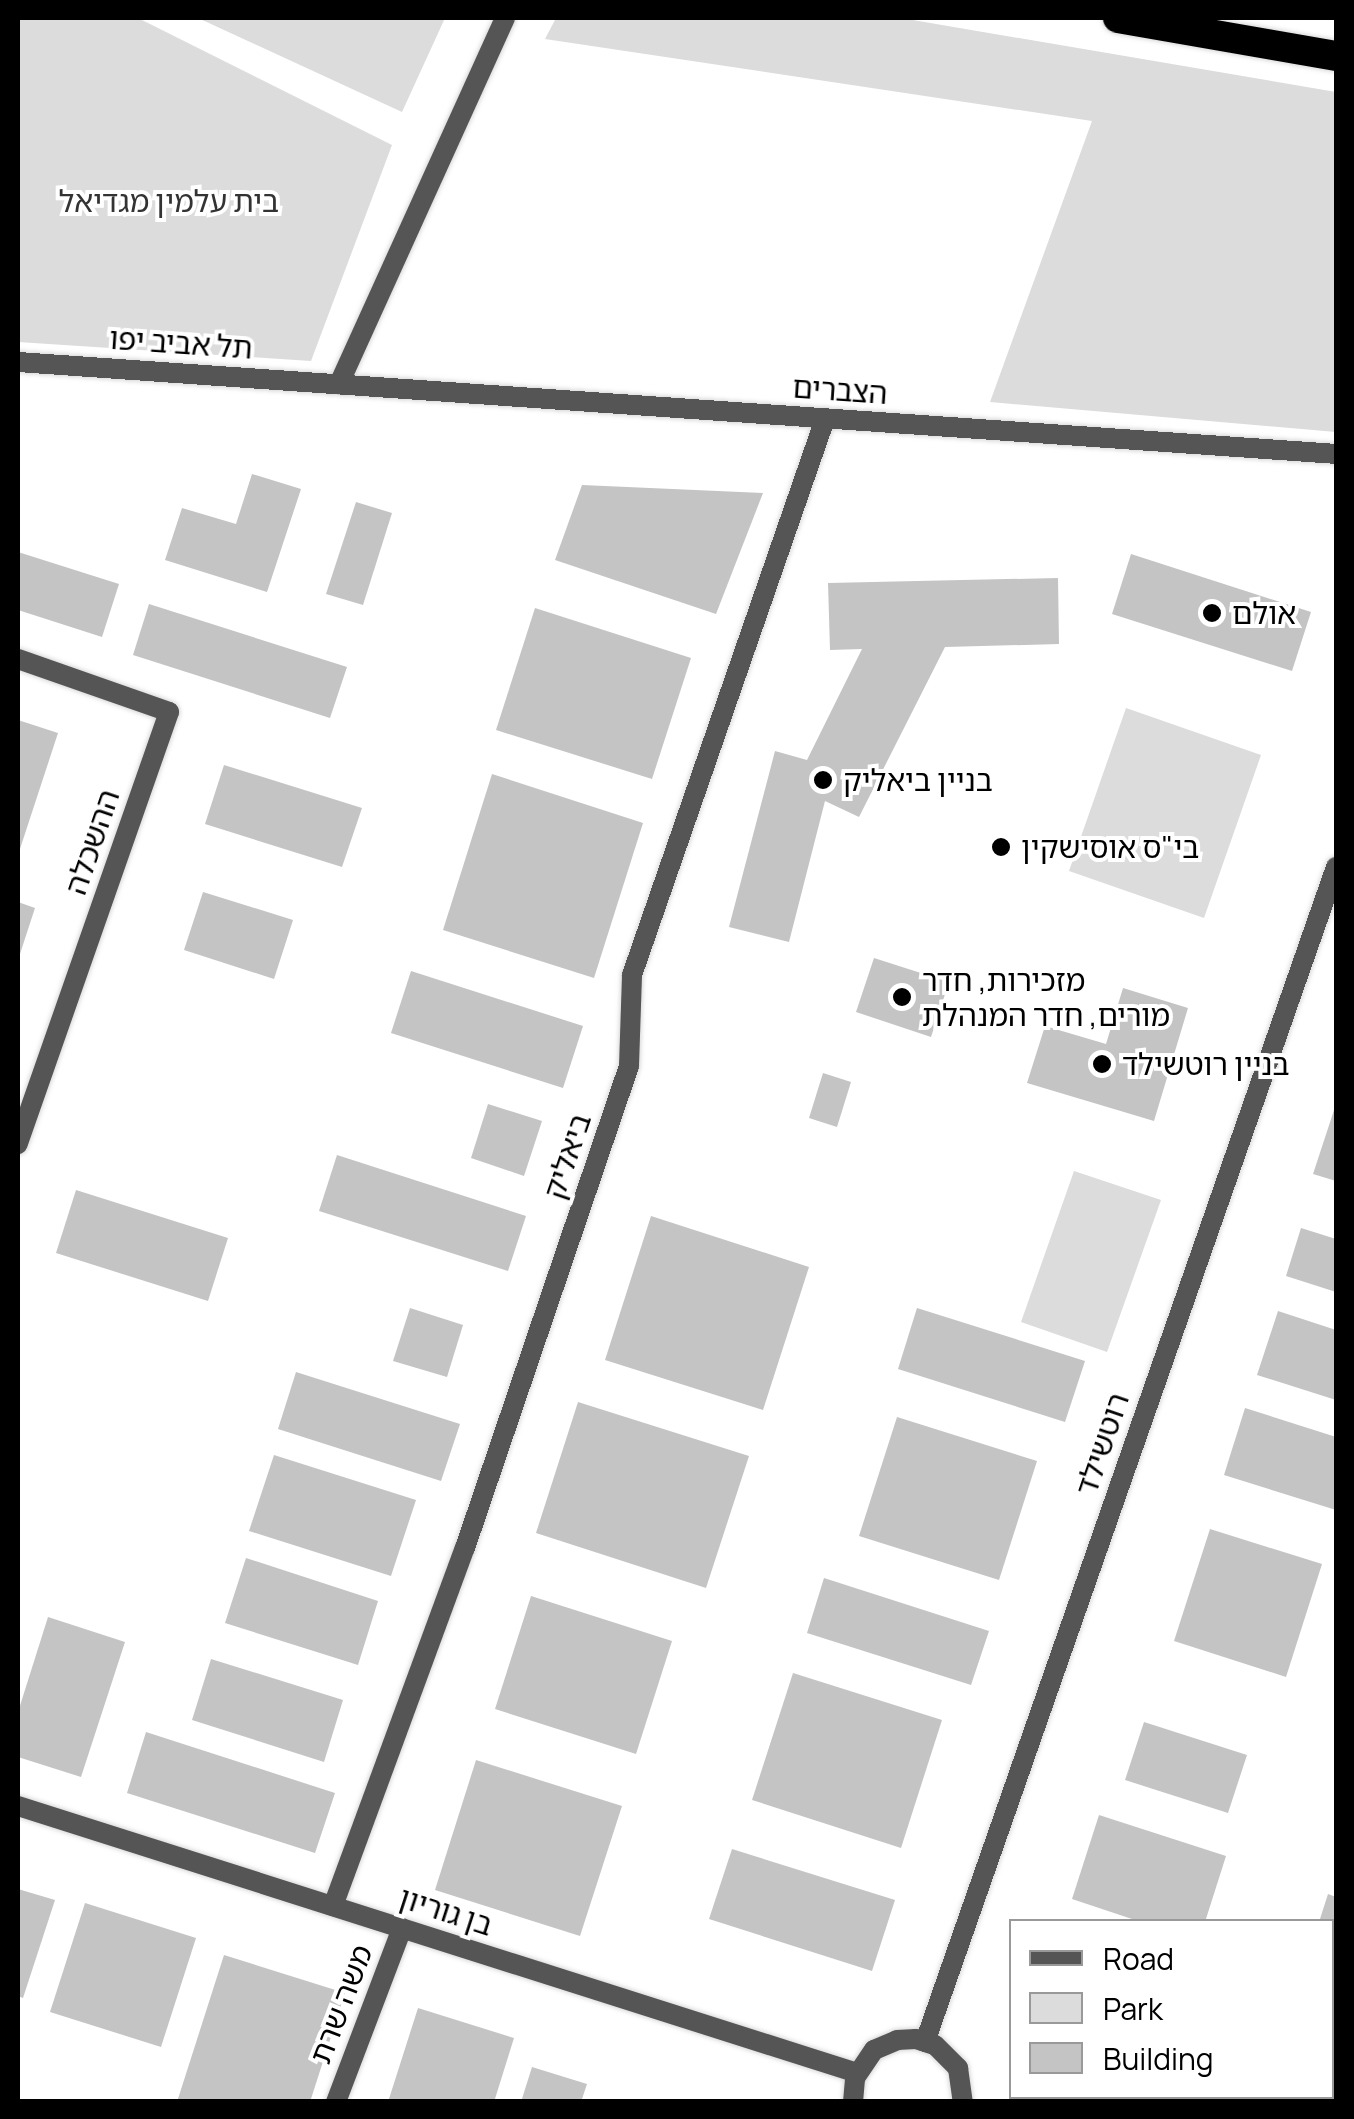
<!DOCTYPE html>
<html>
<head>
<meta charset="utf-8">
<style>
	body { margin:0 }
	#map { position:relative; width:1354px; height:2119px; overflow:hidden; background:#fff; font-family:Manrope,"Noto Sans Hebrew",sans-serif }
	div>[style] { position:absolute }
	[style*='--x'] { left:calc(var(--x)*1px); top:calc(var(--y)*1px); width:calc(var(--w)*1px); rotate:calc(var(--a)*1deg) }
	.green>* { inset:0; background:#dcdcdc }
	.building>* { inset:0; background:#c4c4c4 }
	.roads { filter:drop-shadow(0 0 2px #dbdbdb) drop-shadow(0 0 2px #dbdbdb) }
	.minor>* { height:20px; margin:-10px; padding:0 10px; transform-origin:10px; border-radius:10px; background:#555 }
	.tertiary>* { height:20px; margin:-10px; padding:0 10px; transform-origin:10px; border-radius:10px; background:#555 }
	.motorway>* { height:30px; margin:-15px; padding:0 15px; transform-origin:15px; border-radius:15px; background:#000 }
	.dots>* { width:28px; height:28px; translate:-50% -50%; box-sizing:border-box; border:5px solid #fff; border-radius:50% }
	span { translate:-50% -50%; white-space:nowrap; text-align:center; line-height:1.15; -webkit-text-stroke:8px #fff; paint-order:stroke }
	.park-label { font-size:30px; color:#333 }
	.street-label { font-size:30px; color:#000 }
	.poi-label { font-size:30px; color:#000 }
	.left { translate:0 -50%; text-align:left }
	.frame { position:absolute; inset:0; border:20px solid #000; pointer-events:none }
	.legend { position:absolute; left:1009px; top:1919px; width:325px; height:180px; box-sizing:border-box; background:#fff; border:2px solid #999; margin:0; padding:12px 18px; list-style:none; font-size:30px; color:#000 }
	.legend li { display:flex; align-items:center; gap:20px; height:50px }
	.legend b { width:50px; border:2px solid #999 }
</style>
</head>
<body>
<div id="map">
	<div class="green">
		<i style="clip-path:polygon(18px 18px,138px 18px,392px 145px,311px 361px,18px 342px)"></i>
		<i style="clip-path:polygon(198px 18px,445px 18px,402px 112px)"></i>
		<i style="clip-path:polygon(556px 18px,901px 18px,1336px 92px,1336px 432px,990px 402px,1092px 121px,545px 39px)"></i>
		<i style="clip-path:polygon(1126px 708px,1261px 755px,1204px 918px,1069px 871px)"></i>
		<i style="clip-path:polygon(1074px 1171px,1161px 1200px,1107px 1352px,1021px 1322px)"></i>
	</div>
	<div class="building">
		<i style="clip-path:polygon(252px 474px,301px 489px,267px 592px,165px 560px,182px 508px,236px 524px)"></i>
		<i style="clip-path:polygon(582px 485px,763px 493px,716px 614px,555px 560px)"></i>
		<i style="clip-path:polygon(356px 502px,392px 513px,363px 605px,326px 594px)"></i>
		<i style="clip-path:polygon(18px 552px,119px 584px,102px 637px,18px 610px)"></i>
		<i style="clip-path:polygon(1131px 554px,1311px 612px,1292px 671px,1112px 614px)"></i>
		<i style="clip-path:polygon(1058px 578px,1059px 644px,945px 647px,859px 817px,825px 801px,789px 942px,729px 927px,775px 751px,807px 760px,862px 649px,830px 650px,828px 583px)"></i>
		<i style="clip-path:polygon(149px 604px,347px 667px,330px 718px,133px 655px)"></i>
		<i style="clip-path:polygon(535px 608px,691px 658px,652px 779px,496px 730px)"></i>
		<i style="clip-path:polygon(18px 720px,58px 733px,18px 855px)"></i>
		<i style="clip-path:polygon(224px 765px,362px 808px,342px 867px,205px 824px)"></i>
		<i style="clip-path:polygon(492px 774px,643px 823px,594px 978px,443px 930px)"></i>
		<i style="clip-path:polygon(203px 892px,293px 920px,274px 979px,184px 950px)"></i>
		<i style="clip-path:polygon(18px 902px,35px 908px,18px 960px)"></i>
		<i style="clip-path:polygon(874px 958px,949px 982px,931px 1037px,856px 1012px)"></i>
		<i style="clip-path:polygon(411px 971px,583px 1026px,563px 1088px,391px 1033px)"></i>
		<i style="clip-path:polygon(1123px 988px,1188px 1008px,1154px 1121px,1027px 1083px,1045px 1026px,1106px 1044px)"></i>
		<i style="clip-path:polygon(823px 1073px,851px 1082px,837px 1127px,809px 1118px)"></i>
		<i style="clip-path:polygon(488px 1104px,542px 1121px,524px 1176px,471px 1158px)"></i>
		<i style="clip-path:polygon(1336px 1104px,1336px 1181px,1313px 1174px)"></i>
		<i style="clip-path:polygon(337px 1155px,526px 1216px,508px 1271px,319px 1211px)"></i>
		<i style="clip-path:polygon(76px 1190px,228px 1238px,208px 1301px,56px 1253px)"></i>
		<i style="clip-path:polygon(651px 1216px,809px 1267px,763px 1410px,605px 1360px)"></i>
		<i style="clip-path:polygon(1301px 1228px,1336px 1239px,1336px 1292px,1286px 1276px)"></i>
		<i style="clip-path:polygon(410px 1308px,463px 1325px,447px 1377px,393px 1361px)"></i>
		<i style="clip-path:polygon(917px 1308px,1085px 1361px,1065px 1422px,898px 1369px)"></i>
		<i style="clip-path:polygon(1278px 1311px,1336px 1330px,1336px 1400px,1257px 1375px)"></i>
		<i style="clip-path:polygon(296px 1372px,460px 1424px,441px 1481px,278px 1429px)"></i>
		<i style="clip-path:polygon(578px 1402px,749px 1456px,706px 1588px,536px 1533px)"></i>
		<i style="clip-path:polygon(1245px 1408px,1336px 1437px,1336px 1510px,1224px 1475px)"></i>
		<i style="clip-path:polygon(897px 1417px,1037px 1461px,999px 1580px,859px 1536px)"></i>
		<i style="clip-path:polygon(274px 1455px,416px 1500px,391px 1576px,249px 1531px)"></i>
		<i style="clip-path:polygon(1210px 1529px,1322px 1564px,1286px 1677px,1174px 1641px)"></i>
		<i style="clip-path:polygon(246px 1558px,378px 1601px,358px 1665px,225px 1623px)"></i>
		<i style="clip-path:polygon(824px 1578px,989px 1631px,971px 1685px,807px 1633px)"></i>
		<i style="clip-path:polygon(531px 1596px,672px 1641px,636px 1754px,495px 1709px)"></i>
		<i style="clip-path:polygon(48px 1617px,125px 1642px,81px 1777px,18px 1757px,18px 1712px)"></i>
		<i style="clip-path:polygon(211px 1659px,343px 1700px,324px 1762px,192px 1720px)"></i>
		<i style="clip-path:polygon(793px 1673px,942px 1720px,901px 1848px,752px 1800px)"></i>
		<i style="clip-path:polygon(1144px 1722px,1247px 1755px,1228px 1813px,1125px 1780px)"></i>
		<i style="clip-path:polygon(146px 1732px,335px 1793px,315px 1853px,127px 1793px)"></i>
		<i style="clip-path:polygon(476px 1760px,622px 1806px,580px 1936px,435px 1890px)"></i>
		<i style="clip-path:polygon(1099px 1815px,1226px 1856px,1205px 1922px,1141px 1922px,1072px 1899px)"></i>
		<i style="clip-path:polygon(732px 1849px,895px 1900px,872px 1971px,709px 1919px)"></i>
		<i style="clip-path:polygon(18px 1889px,55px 1900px,23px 1998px,18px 1996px)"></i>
		<i style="clip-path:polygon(1328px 1894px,1336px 1897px,1336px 1972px,1332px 1971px,1332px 1922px,1319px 1922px)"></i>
		<i style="clip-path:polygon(85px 1903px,196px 1938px,161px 2047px,50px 2012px)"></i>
		<i style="clip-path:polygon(224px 1955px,345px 1993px,310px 2102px,177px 2102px)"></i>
		<i style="clip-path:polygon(1332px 2005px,1336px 2006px,1336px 2091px,1332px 2089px)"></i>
		<i style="clip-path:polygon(418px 2008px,514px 2038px,494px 2102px,388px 2102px)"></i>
		<i style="clip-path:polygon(532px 2067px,587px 2084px,581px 2102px,521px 2102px)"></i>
		<i style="clip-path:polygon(1054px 2096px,1202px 2096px,1201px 2102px,1067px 2102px)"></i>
	</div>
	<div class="roads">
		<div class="minor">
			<i style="--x:18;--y:659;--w:160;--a:19.3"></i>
			<i style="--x:169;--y:712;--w:458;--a:109.3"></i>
			<i style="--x:333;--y:1906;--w:382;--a:-69.8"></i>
			<i style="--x:465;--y:1548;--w:509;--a:-71.21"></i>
			<i style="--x:629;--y:1066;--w:91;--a:-88.1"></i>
			<i style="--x:632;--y:975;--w:589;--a:-70.86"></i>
			<i style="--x:336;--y:2102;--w:186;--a:-69.2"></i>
		</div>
		<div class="tertiary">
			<i style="--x:18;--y:362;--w:1321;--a:3.99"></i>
			<i style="--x:339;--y:384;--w:402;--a:-65.6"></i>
			<i style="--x:18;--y:1806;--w:880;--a:17.65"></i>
			<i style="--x:925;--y:2042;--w:1245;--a:-70.72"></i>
			<i style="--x:853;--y:2102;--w:24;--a:-85"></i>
			<i style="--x:855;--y:2078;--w:34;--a:-56"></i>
			<i style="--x:874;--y:2050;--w:25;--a:-23"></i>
			<i style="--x:897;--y:2040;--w:19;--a:-3"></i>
			<i style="--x:916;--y:2039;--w:20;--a:18"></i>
			<i style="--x:935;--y:2045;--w:33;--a:45"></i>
			<i style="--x:958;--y:2068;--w:34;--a:82"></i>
		</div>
		<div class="motorway">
			<i style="--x:1118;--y:18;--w:221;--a:9.9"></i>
		</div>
	</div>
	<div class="dots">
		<i style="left:1212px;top:613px;background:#000"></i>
		<i style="left:823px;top:780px;background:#000"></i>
		<i style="left:1001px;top:847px;background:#000"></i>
		<i style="left:902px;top:997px;background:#000"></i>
		<i style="left:1102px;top:1064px;background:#000"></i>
	</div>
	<div class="park-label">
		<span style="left:169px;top:201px">בית עלמין מגדיאל</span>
	</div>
	<div class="street-label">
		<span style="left:181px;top:343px;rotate:4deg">תל אביב יפו</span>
		<span style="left:840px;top:390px;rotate:4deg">הצברים</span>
		<span style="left:92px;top:842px;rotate:-71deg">ההשכלה</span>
		<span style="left:567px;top:1156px;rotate:-71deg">ביאליק</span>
		<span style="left:1102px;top:1444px;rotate:-71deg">רוטשילד</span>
		<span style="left:446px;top:1911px;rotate:18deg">בן גוריון</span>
		<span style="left:341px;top:2004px;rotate:-69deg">משה שרת</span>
	</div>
	<div class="poi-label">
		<span class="left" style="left:1232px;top:613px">אולם</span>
		<span class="left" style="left:843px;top:780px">בניין ביאליק</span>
		<span class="left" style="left:1021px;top:847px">בי"ס אוסישקין</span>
		<span class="left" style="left:922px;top:997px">מזכירות, חדר<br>מורים, חדר המנהלת</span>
		<span class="left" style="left:1122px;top:1064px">בניין רוטשילד</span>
	</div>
	<div class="frame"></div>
	<ul class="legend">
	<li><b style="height:12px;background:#555"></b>Road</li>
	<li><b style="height:28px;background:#dcdcdc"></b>Park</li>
	<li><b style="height:28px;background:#c4c4c4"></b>Building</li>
	</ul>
</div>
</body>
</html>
